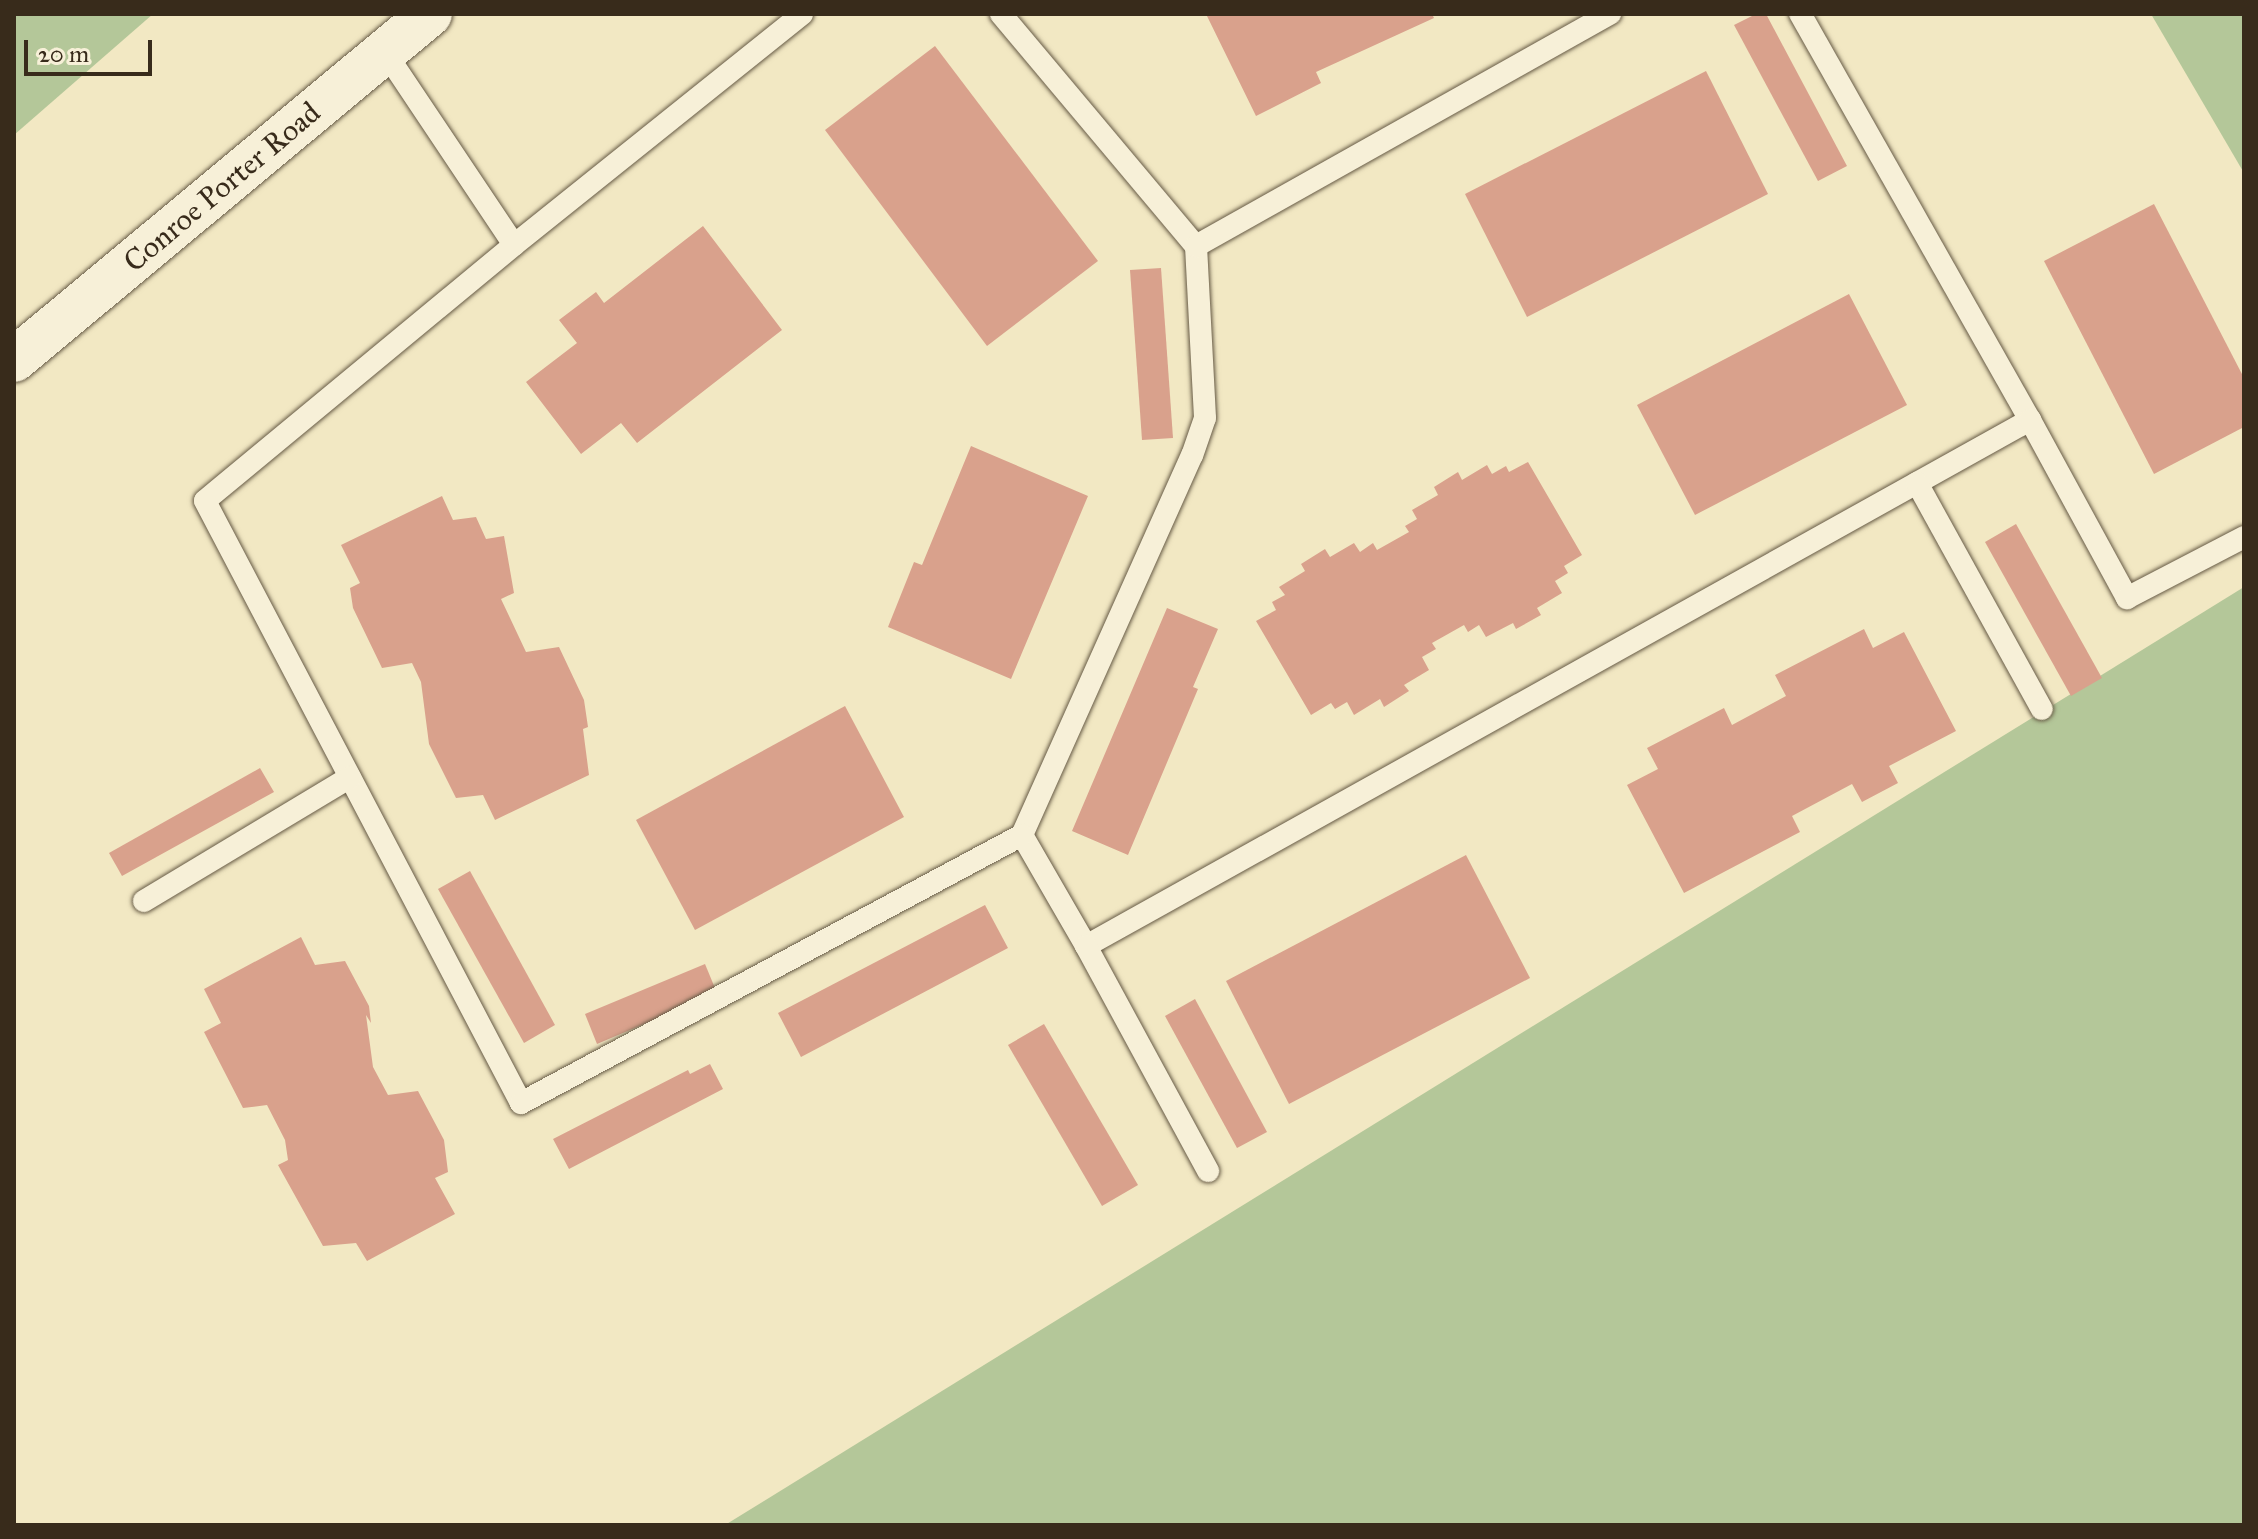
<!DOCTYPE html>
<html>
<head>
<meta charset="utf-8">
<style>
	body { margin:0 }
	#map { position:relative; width:2258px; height:1539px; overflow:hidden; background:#f2e8c3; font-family:"IM FELL Great Primer",serif }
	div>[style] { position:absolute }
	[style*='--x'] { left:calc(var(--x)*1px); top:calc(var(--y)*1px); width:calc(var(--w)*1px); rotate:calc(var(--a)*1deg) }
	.green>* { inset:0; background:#b4c799 }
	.building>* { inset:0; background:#d9a18c }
	.roads { filter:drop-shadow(0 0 2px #665a45) drop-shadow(0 0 2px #665a45) }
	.service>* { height:22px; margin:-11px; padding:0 11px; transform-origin:11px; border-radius:11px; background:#f7f0d8 }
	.secondary>* { height:44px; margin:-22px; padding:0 22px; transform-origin:22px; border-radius:22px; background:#f7f0d8 }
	span { translate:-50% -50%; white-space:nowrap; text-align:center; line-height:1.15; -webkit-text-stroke:6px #f7f0d8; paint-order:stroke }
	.street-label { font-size:30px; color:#382b1b }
	.frame { position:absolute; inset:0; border:16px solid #382b1b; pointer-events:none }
	.scale { position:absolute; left:24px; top:40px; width:128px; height:36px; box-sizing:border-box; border:4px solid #382b1b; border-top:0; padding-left:10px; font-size:24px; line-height:28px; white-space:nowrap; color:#382b1b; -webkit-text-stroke:6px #f7f0d8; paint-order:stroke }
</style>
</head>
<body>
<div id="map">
	<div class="green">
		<i style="clip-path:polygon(14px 14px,153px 14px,14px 135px)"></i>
		<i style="clip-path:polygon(2151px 14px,2244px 14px,2244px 173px)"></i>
		<i style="clip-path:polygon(2244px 587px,2244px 1525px,725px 1525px)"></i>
	</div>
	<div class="building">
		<i style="clip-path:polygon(1206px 14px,1432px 14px,1434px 18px,1316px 72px,1321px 83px,1256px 116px)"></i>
		<i style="clip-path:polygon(1756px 14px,1766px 14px,1847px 166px,1818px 181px,1734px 25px)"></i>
		<i style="clip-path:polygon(935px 46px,1098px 261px,987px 346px,825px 130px)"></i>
		<i style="clip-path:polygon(1706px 71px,1768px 194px,1527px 317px,1465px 194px)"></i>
		<i style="clip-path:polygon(2154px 204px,2244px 378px,2244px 427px,2154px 474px,2044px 261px)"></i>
		<i style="clip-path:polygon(703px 226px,782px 330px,637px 443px,621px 423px,581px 454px,526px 382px,577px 343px,559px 320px,596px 292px,604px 303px)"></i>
		<i style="clip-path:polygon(1161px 268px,1173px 438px,1142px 440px,1130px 270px)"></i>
		<i style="clip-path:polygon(1849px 294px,1907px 405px,1695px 515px,1637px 405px)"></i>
		<i style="clip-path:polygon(971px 446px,1088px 496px,1011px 679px,888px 627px,914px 562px,922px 565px)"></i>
		<i style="clip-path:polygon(1528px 462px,1582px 555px,1564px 566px,1568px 573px,1555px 581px,1562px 593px,1537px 608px,1541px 615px,1516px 629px,1513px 623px,1486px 637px,1479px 625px,1468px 632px,1464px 625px,1432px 643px,1436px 649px,1422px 657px,1429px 670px,1404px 685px,1409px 691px,1384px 707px,1380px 699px,1354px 715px,1347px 702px,1335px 709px,1331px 703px,1311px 715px,1256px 621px,1276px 610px,1272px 602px,1285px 595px,1279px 587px,1305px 571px,1301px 564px,1325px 549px,1330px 557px,1354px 543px,1360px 552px,1373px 543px,1377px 550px,1409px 532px,1405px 526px,1417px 519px,1412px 510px,1438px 495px,1434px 487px,1458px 472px,1462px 480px,1487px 465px,1492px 474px,1506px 466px,1509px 472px)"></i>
		<i style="clip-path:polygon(442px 496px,453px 520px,476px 517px,486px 539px,504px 536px,514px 593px,501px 599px,526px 652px,559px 647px,584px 700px,588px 727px,583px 729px,589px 775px,495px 820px,483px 795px,456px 798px,429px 744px,421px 682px,412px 663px,382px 668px,353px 608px,350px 588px,360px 583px,341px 545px)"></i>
		<i style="clip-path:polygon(2016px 524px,2102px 678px,2071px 696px,1985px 542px)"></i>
		<i style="clip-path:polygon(1167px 608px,1218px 629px,1193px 687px,1198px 689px,1128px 855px,1072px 831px)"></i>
		<i style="clip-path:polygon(1864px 629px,1873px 648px,1904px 632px,1956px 731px,1889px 766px,1898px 783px,1862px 802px,1852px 784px,1792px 816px,1800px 832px,1684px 893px,1627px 785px,1658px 769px,1647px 748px,1724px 708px,1732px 725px,1786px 696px,1775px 675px)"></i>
		<i style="clip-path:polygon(845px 706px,904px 817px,695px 930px,636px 820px)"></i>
		<i style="clip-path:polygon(260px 768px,274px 792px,122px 876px,109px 853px)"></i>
		<i style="clip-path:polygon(1466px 855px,1530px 978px,1289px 1104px,1226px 981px)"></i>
		<i style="clip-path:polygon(470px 871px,555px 1025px,524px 1043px,438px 889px)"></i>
		<i style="clip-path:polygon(985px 905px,1008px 948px,801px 1057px,778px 1013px)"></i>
		<i style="clip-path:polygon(301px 937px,315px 965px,345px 961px,369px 1006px,371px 1023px,366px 1015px,373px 1067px,388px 1095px,418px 1091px,444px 1140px,448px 1172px,435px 1178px,455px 1214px,367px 1261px,356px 1243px,323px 1246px,278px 1165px,288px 1160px,285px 1140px,267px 1105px,243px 1108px,204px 1032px,221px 1023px,204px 989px)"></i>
		<i style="clip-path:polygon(705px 964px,717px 993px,597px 1044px,585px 1014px)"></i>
		<i style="clip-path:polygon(1195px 999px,1267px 1132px,1237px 1148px,1165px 1016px)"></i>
		<i style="clip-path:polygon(1044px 1024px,1138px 1185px,1102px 1206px,1008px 1045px)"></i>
		<i style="clip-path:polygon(710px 1064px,723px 1089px,569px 1169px,553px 1139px,688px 1070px,690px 1074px)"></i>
	</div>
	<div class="roads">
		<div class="service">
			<i style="--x:1001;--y:14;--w:303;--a:50"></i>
			<i style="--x:1196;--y:246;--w:172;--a:87"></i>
			<i style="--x:1205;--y:418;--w:39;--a:109"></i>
			<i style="--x:1192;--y:455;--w:416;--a:114.1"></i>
			<i style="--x:1022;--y:835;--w:128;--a:60"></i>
			<i style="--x:1086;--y:946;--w:1081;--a:-29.13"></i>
			<i style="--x:2030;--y:420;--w:467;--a:-119.5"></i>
			<i style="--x:385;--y:52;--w:232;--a:56.2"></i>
			<i style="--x:514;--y:245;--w:369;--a:-38.7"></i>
			<i style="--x:514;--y:245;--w:401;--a:140.4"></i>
			<i style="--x:205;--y:501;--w:680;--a:62.3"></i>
			<i style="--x:521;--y:1103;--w:568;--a:-28.14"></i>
			<i style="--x:1196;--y:246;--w:475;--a:-29.3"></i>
			<i style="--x:2030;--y:420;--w:203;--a:61.4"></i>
			<i style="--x:2127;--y:598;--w:132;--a:-27.5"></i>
			<i style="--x:1917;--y:483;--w:258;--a:61.1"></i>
			<i style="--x:144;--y:901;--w:240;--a:-31"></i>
			<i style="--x:1086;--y:946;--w:256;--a:61.5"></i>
		</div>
		<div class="secondary">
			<i style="--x:14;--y:360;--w:541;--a:-39.75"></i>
		</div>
	</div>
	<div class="street-label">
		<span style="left:222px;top:187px;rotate:-40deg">Conroe Porter Road</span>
	</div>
	<div class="frame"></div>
	<div class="scale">20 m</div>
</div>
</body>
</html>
